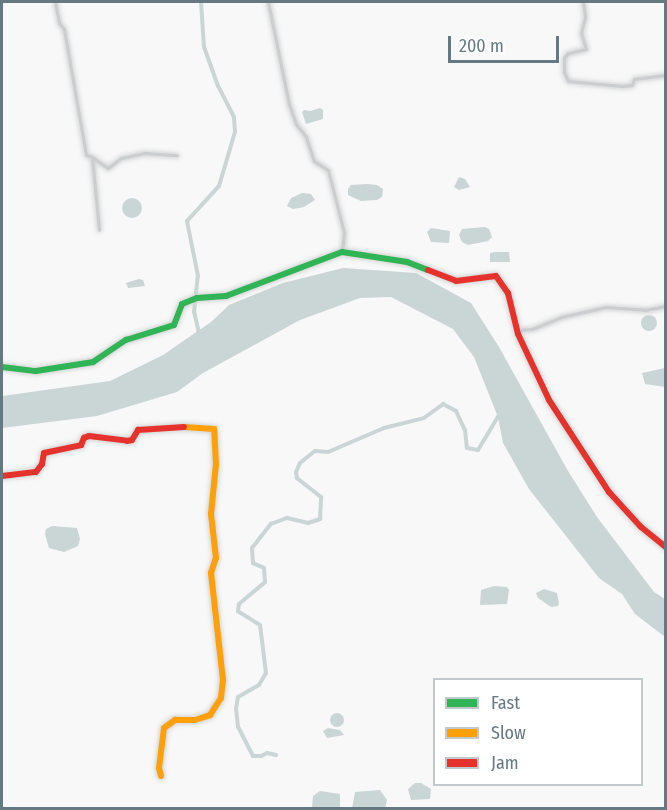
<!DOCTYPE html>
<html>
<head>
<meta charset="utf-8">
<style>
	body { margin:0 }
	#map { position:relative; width:667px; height:810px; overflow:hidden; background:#f8f8f8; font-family:"Fira Sans Condensed",sans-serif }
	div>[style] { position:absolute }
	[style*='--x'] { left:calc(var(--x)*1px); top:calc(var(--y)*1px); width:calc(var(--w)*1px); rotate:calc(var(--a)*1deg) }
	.water>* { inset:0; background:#cad5d6 }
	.round { border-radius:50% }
	.canal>* { height:4px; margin:-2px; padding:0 2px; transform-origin:2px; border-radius:2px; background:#cad5d6 }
	.roads { filter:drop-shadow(0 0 2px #d4d5d6) drop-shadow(0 0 2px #d4d5d6) }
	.street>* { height:3px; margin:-1.5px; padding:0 1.5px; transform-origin:1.5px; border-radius:1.5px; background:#cbcdce }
	.fast>* { height:6px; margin:-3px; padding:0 3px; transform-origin:3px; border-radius:3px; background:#30b455 }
	.slow>* { height:6px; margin:-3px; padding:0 3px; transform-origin:3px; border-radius:3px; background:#ff9f0a }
	.jam>* { height:6px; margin:-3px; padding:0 3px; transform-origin:3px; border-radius:3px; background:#e5322d }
	span { translate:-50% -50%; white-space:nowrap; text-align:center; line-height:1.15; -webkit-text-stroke:6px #fff; paint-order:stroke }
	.frame { position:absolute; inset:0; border:3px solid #647982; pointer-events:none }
	.legend { position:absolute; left:433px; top:678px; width:210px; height:108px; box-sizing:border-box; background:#fff; border:2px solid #c1c9cd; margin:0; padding:8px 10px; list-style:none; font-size:18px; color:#647982 }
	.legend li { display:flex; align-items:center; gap:12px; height:30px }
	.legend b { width:30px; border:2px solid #c1c9cd }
	.scale { position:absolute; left:448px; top:36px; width:111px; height:27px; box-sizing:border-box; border:3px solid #647982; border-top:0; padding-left:8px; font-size:18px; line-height:21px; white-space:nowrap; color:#647982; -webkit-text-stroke:4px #fff; paint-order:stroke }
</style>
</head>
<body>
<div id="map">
	<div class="water">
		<i style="clip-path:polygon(320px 108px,323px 110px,323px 119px,306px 124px,302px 112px,304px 110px,310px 111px)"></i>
		<i style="clip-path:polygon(459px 177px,465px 179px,470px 187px,459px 190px,454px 187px)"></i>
		<i style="clip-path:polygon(366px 184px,377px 185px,383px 189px,382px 197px,377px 200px,361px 201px,348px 195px,348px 189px,351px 185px)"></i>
		<i style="clip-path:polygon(302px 193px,311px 194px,315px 200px,304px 207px,293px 209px,287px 206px,291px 198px)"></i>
		<i class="round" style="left:122px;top:198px;width:20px;height:20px"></i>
		<i style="clip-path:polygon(485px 227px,489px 229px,492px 237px,488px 241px,468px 245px,462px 242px,459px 235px,462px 229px)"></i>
		<i style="clip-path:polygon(431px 228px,450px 231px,449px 243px,431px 242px,427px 232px)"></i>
		<i style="clip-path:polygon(495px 252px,509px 252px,510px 262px,490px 262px,490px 253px)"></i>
		<i style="clip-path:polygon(343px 268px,416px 273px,471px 303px,499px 347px,568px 471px,597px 517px,654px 592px,665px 599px,665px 637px,635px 614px,622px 594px,599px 578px,529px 489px,503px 443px,498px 417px,474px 357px,453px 329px,391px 297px,360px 298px,300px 320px,203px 373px,177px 392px,97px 416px,2px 428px,2px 396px,110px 381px,163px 355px,211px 322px,229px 305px,283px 283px)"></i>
		<i style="clip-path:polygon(139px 279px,143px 280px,145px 286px,128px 288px,126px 283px)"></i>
		<i class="round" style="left:641px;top:315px;width:16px;height:16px"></i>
		<i style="clip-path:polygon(665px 368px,665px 387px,645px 384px,642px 373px)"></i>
		<i style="clip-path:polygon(52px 526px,77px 528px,80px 539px,78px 546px,64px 552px,49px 548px,45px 534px,46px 529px)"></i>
		<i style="clip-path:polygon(494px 586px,507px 587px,509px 590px,507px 604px,480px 605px,481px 590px)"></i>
		<i style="clip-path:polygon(544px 589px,557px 593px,559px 603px,558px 606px,551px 607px,538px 598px,536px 593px)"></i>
		<i class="round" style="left:330px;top:713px;width:14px;height:14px"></i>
		<i style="clip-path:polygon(328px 728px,340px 730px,344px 735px,327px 738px,323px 731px)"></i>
		<i style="clip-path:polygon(415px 783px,421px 783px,431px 789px,430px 799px,411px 800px,408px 789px)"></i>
		<i style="clip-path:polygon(380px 790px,387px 800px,385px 808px,352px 808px,355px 792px)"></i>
		<i style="clip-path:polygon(320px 791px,340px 794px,340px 807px,312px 808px,313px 796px)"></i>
	</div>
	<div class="canal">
		<i style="--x:199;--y:333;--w:22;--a:-103"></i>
		<i style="--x:194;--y:312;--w:36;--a:-84"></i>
		<i style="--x:198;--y:276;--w:56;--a:-101.3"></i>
		<i style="--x:187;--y:221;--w:47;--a:-47.6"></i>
		<i style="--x:219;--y:186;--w:56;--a:-73.5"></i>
		<i style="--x:235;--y:132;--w:15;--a:-94"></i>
		<i style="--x:234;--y:117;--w:35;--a:-117"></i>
		<i style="--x:218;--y:86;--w:41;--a:-109.7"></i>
		<i style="--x:204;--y:47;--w:45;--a:-93.8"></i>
		<i style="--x:276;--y:755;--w:9;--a:-167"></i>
		<i style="--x:267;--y:753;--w:7;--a:153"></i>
		<i style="--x:261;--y:756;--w:8;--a:180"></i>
		<i style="--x:253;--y:756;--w:33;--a:-117"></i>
		<i style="--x:238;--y:727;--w:18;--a:-96"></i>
		<i style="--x:236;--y:709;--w:12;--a:-81"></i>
		<i style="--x:238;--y:697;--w:24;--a:-30"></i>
		<i style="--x:259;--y:685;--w:14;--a:-60"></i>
		<i style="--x:266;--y:673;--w:48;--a:-97.1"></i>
		<i style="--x:260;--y:625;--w:26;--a:-148"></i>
		<i style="--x:238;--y:611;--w:7;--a:-82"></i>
		<i style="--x:239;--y:604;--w:34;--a:-40"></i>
		<i style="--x:265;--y:582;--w:14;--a:-94"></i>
		<i style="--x:264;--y:568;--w:12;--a:-156"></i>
		<i style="--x:253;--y:563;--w:15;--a:-94"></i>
		<i style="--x:252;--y:548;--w:31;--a:-52"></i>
		<i style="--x:271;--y:524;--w:17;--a:-21"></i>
		<i style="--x:287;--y:518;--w:22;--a:13"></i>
		<i style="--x:308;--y:523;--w:13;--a:-18"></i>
		<i style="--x:320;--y:519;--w:22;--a:-87"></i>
		<i style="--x:321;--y:497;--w:31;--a:-142"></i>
		<i style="--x:297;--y:478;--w:6;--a:-99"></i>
		<i style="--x:296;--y:472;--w:10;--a:-66"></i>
		<i style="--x:300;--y:463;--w:19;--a:-39"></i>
		<i style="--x:315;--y:451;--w:13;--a:4"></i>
		<i style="--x:328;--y:452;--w:61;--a:-23.2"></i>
		<i style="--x:384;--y:428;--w:41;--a:-14"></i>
		<i style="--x:424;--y:418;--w:24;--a:-36"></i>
		<i style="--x:443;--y:404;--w:15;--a:28"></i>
		<i style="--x:456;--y:411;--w:21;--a:65"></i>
		<i style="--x:465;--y:430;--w:18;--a:84"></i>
		<i style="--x:467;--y:448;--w:11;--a:10"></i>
		<i style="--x:478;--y:450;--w:39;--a:-59"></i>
	</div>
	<div class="roads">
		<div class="street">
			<i style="--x:55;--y:2;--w:21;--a:79"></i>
			<i style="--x:59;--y:23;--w:8;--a:50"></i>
			<i style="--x:64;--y:29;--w:128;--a:80.1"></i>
			<i style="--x:86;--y:155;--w:6;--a:18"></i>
			<i style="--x:92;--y:157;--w:73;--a:84.5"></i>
			<i style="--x:268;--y:2;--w:104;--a:78.4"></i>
			<i style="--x:289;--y:104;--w:21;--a:71"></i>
			<i style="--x:296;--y:124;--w:16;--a:52"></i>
			<i style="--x:306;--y:137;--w:25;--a:72"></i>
			<i style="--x:314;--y:161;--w:17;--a:33"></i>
			<i style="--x:328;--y:170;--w:65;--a:75.7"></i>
			<i style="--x:344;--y:233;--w:19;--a:96"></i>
			<i style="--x:583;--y:2;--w:15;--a:82"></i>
			<i style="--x:585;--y:17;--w:16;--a:104"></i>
			<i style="--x:581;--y:33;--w:17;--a:73"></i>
			<i style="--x:586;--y:49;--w:18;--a:167"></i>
			<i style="--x:568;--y:53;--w:6;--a:129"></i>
			<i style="--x:564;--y:58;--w:14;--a:90"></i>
			<i style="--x:564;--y:72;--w:10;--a:66"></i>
			<i style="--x:568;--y:81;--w:54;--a:5.3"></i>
			<i style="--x:622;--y:86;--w:10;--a:-6"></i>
			<i style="--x:632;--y:85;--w:6;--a:-72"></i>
			<i style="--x:634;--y:79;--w:32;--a:-7"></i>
			<i style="--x:92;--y:157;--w:19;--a:35"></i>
			<i style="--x:108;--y:168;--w:16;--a:-38"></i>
			<i style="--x:121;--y:158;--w:25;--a:-12"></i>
			<i style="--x:145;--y:153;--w:32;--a:4"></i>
			<i style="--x:517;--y:330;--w:15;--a:-4"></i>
			<i style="--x:532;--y:329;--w:31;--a:-22"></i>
			<i style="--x:561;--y:317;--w:46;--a:-12.5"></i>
			<i style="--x:606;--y:307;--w:39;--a:4"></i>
			<i style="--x:645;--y:310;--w:21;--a:-11"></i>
		</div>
		<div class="fast">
			<i style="--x:2;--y:367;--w:34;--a:7"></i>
			<i style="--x:36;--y:371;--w:58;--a:-9"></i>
			<i style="--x:93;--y:362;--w:40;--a:-34"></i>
			<i style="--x:126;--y:340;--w:50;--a:-17.4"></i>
			<i style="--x:174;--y:325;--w:22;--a:-69"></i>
			<i style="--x:182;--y:304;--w:16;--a:-22"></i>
			<i style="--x:197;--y:298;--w:29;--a:-4"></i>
			<i style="--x:226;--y:296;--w:124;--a:-20.8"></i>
			<i style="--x:342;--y:252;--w:66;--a:8.7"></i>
			<i style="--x:407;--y:262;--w:22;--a:21"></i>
		</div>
		<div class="slow">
			<i style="--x:161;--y:776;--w:8;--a:-104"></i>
			<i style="--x:159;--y:768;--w:40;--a:-82.9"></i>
			<i style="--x:164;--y:728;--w:14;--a:-36"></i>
			<i style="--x:175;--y:720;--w:20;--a:0"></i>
			<i style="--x:195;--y:720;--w:16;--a:-18"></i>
			<i style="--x:210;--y:715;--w:20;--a:-57"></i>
			<i style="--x:221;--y:698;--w:18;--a:-84"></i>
			<i style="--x:223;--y:680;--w:108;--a:-96.4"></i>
			<i style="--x:211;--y:573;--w:16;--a:-72"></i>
			<i style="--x:216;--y:558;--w:44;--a:-96.5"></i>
			<i style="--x:211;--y:514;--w:50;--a:-84.3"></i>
			<i style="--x:216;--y:464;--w:35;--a:-93"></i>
			<i style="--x:214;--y:429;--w:30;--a:-176"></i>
		</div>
		<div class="jam">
			<i style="--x:428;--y:270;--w:30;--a:21"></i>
			<i style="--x:456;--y:281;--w:40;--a:-7.1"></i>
			<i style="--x:496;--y:276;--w:21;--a:55"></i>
			<i style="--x:508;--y:293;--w:42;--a:76.3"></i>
			<i style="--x:518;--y:334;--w:73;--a:64.8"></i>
			<i style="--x:549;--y:400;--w:110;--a:56.9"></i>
			<i style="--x:609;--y:492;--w:47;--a:47.6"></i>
			<i style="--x:641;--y:527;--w:32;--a:39"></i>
			<i style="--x:2;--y:476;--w:34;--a:-7"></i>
			<i style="--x:36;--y:472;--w:10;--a:-53"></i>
			<i style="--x:42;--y:464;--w:11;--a:-80"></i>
			<i style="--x:44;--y:453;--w:38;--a:-12"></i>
			<i style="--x:81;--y:445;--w:8;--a:-67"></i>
			<i style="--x:84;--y:438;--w:5;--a:-22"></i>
			<i style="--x:89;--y:436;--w:38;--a:7"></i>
			<i style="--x:127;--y:441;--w:5;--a:-11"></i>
			<i style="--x:132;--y:440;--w:12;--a:-59"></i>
			<i style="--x:138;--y:430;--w:46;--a:-3.7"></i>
		</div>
	</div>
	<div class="frame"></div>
	<ul class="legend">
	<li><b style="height:8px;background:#30b455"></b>Fast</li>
	<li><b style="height:8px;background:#ff9f0a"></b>Slow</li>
	<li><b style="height:8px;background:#e5322d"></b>Jam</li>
	</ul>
	<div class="scale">200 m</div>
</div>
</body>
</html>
